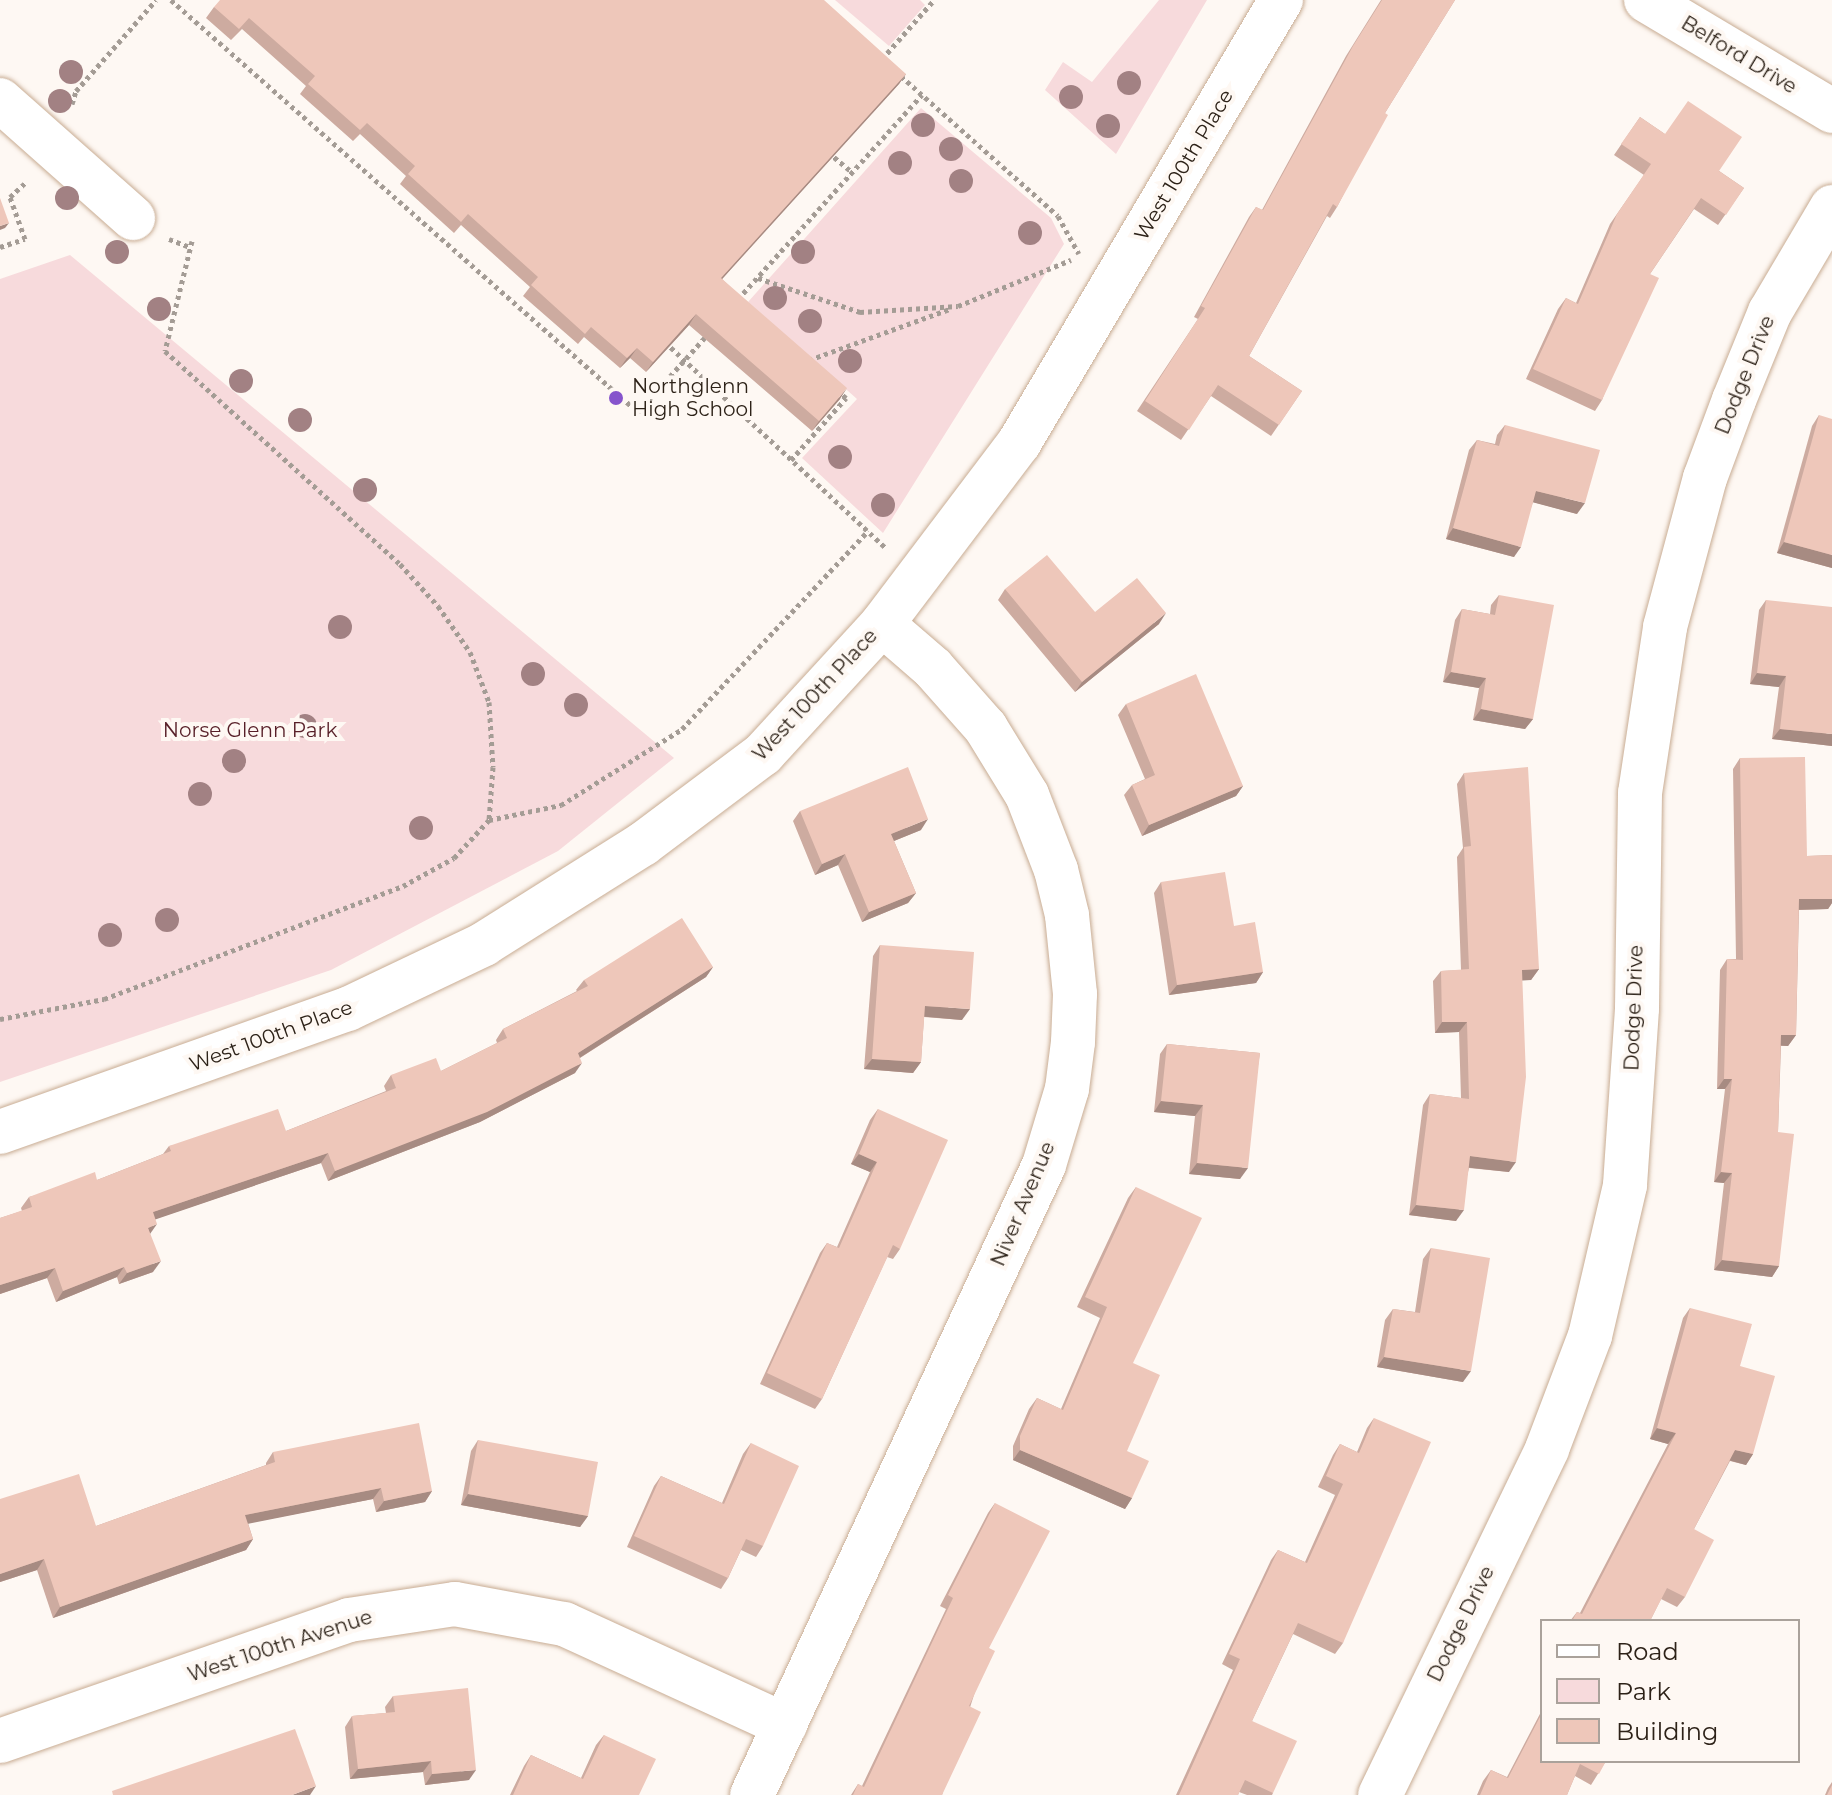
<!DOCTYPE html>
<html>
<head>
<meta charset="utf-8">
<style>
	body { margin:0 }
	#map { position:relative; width:1832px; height:1795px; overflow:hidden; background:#fef8f3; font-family:Montserrat,sans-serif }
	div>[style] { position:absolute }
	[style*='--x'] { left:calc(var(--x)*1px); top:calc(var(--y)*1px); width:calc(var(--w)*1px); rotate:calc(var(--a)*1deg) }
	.green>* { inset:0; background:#f7dadc }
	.path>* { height:5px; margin-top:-2.5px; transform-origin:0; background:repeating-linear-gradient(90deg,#a49c95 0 4px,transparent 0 8px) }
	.roads { filter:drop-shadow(0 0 2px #c8ac93) drop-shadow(0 0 2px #c8ac93) }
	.minor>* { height:44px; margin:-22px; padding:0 22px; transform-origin:22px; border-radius:22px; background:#fff }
	.trees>* { width:24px; height:24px; margin:-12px; border-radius:50%; background:#a28183 }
	.wall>* { inset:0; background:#cdaba0 }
	.shaded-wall>* { inset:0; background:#a78b82 }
	.building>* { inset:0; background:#eec7ba }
	.dots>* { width:22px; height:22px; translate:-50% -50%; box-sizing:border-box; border:4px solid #fef8f3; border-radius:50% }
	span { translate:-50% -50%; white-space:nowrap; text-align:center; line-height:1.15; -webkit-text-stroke:8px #fef8f3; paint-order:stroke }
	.street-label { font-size:20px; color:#2d2218 }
	.poi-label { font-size:20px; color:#2d2218 }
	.left { translate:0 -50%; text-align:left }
	.park-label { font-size:20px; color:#571f28 }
	.legend { position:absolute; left:1540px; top:1619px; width:260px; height:144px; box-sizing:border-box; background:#fef8f3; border:2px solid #aaa29b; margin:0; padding:10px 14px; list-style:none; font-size:24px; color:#2d2218 }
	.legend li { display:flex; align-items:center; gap:16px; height:40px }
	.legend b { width:40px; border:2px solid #aaa29b }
</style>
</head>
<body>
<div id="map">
	<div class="green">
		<i style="clip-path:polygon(835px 0,920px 0,925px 5px,889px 46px)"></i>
		<i style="clip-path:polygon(1159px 0,1207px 0,1116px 154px,1045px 90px,1063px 62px,1092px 82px)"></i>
		<i style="clip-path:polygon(921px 108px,1051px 218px,1064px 244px,883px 533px,802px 458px,857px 399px,748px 302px)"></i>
		<i style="clip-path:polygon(70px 255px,674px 758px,558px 851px,331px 970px,0 1082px,0 279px)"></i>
	</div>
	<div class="path">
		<i style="--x:171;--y:0;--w:623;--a:41.42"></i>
		<i style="--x:638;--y:412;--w:105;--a:-48.1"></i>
		<i style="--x:882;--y:59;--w:79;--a:-48.6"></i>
		<i style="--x:901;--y:76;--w:210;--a:41.7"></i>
		<i style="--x:1058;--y:216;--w:43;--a:61.1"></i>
		<i style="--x:72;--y:104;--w:14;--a:-73"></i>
		<i style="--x:76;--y:91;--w:121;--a:-48.7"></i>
		<i style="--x:828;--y:152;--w:31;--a:40"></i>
		<i style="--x:169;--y:239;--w:22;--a:21"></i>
		<i style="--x:192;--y:241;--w:113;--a:103.8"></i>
		<i style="--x:165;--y:351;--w:317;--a:42.2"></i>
		<i style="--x:400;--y:564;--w:57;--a:47.9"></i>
		<i style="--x:438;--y:606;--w:56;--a:55.2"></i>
		<i style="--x:470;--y:652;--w:53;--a:69.2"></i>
		<i style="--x:489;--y:702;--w:65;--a:86.5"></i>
		<i style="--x:493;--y:767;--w:53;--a:94.3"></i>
		<i style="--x:0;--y:247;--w:26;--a:-18"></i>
		<i style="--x:25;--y:239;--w:45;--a:-109.7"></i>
		<i style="--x:10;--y:197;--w:22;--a:-43"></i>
		<i style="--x:758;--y:278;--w:108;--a:18.4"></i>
		<i style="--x:860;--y:312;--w:98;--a:-3.5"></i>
		<i style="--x:958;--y:306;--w:122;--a:-22.2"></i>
		<i style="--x:738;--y:299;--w:275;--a:-48"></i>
		<i style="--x:665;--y:342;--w:302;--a:43"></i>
		<i style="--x:809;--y:360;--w:150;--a:-19.9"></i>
		<i style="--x:791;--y:460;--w:83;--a:-48.4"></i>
		<i style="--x:846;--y:398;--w:9;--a:-139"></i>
		<i style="--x:0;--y:1019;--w:106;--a:-10.9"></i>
		<i style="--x:104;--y:999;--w:320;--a:-20.7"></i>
		<i style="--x:403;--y:886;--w:58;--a:-28.8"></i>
		<i style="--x:454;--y:858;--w:52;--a:-47.4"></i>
		<i style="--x:489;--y:820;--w:74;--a:-11.8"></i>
		<i style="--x:561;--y:805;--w:143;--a:-32.1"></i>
		<i style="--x:682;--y:729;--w:272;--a:-46.8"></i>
	</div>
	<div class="roads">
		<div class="minor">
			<i style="--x:1646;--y:0;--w:217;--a:30.8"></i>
			<i style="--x:0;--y:100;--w:178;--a:41.6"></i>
			<i style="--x:0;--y:1132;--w:369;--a:-19.5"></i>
			<i style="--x:348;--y:1009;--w:151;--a:-25.5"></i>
			<i style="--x:484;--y:944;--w:188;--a:-32.2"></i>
			<i style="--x:643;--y:844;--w:150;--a:-36.9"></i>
			<i style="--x:763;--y:754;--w:176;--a:-47.5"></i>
			<i style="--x:882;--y:624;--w:227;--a:-52.9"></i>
			<i style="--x:1019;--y:443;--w:515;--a:-59.4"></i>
			<i style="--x:0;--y:1741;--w:369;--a:-19.1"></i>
			<i style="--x:349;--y:1620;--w:107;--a:-8.6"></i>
			<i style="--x:455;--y:1604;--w:111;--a:10.4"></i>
			<i style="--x:564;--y:1624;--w:243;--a:24.6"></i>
			<i style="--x:752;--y:1795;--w:694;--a:-65.13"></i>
			<i style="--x:1044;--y:1165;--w:79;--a:-73.2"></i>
			<i style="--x:1067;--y:1089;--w:47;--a:-82.7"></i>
			<i style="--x:1073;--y:1042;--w:48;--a:-87.6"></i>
			<i style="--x:1075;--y:994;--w:79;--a:-95.8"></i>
			<i style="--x:1067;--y:915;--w:46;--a:-103.7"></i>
			<i style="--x:1056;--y:870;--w:80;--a:-111.1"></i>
			<i style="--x:1027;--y:795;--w:79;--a:-121.5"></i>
			<i style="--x:986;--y:728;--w:80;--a:-131.5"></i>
			<i style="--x:933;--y:668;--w:67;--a:-139.2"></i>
			<i style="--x:1380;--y:1795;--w:384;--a:-64.2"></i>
			<i style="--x:1547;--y:1449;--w:121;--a:-69.2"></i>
			<i style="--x:1590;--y:1336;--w:155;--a:-76.9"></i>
			<i style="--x:1625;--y:1185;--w:177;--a:-86.1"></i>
			<i style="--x:1637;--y:1008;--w:215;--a:-89.2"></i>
			<i style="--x:1640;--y:793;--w:168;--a:-81.4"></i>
			<i style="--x:1665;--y:627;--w:154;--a:-75"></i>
			<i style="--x:1705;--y:478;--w:83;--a:-69.6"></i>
			<i style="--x:1734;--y:400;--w:95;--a:-67.8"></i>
			<i style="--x:1770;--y:312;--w:122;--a:-59.4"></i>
		</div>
	</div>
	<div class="trees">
		<i style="left:71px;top:72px"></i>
		<i style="left:1129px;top:83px"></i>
		<i style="left:1071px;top:97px"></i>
		<i style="left:60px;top:101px"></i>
		<i style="left:923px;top:125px"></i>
		<i style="left:1108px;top:126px"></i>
		<i style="left:951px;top:149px"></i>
		<i style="left:900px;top:163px"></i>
		<i style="left:961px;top:181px"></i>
		<i style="left:67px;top:198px"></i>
		<i style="left:1030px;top:233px"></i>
		<i style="left:117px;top:252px"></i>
		<i style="left:803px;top:252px"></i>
		<i style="left:775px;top:298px"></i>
		<i style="left:159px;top:309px"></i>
		<i style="left:810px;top:321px"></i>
		<i style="left:850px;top:361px"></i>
		<i style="left:241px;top:381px"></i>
		<i style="left:300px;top:420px"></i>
		<i style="left:840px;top:457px"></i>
		<i style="left:365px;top:490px"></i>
		<i style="left:883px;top:505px"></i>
		<i style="left:340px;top:627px"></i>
		<i style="left:533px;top:674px"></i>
		<i style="left:576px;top:705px"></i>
		<i style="left:305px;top:726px"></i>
		<i style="left:234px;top:761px"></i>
		<i style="left:200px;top:794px"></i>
		<i style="left:421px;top:828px"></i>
		<i style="left:167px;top:920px"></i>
		<i style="left:110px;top:935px"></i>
	</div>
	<div class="wall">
		<i style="clip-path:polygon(1381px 0,1455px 0,1385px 113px,1337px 207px,1330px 218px,1327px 216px,1249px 356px,1302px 391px,1271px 436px,1211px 396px,1181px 440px,1137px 411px,1198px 319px,1194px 317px,1249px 217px,1256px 207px,1262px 210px,1346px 56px)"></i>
		<i style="clip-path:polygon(214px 7px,906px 74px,899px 84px,722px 279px,840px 399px,812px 431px,689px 325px,646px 372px,630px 358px,620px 368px,584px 337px,578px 344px,523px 296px,530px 287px,461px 225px,454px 233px,400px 184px,406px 176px,360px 134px,353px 141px,300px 94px,306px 86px,242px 29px,231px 40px,206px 18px)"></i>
		<i style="clip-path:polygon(1640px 117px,1744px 188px,1718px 225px,1694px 209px,1650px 274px,1602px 400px,1595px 411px,1526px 379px,1558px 309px,1566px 298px,1576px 303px,1610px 224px,1644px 175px,1614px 155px)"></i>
		<i style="clip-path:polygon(1819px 415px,1832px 568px,1777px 553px,1812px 426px)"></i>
		<i style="clip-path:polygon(1505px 425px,1577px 514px,1533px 502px,1514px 557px,1446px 539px,1469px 450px,1477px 440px,1495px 444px,1497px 435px)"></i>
		<i style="clip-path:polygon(1005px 589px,1095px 612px,1159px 624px,1075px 692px,998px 600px)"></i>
		<i style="clip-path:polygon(1499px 595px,1533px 719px,1525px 729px,1473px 720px,1479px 688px,1443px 682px,1455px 620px,1462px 609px,1490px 614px,1491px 605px)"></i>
		<i style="clip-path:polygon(1766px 600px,1832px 746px,1772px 739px,1779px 687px,1750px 684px,1759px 610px)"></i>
		<i style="clip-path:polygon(1126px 704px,1243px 786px,1236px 796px,1142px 836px,1124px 795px,1132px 785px,1145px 779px,1118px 715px)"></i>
		<i style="clip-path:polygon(1740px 758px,1807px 856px,1832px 855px,1832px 903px,1828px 909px,1799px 910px,1796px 1035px,1788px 1046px,1781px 1046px,1778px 1132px,1779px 1266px,1772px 1277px,1714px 1270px,1724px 1183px,1714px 1182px,1725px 1089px,1717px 1089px,1720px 970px,1727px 959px,1736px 959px,1733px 769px)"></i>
		<i style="clip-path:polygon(1464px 773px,1539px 969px,1531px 980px,1522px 980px,1509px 1172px,1469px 1168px,1456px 1221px,1409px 1215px,1423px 1105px,1430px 1094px,1461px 1098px,1459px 1032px,1435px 1033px,1433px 981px,1441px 971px,1461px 970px,1457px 857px,1463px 848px,1457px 784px)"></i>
		<i style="clip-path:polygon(800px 811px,921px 830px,894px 841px,916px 893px,908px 903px,862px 922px,838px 865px,815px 875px,793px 821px)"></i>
		<i style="clip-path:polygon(1161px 882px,1263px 972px,1256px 983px,1169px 995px,1154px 893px)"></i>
		<i style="clip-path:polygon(880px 945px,962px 1020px,924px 1017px,921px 1062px,913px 1073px,864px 1069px,873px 956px)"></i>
		<i style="clip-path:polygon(713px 967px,706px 977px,580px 1058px,575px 1073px,480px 1122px,328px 1181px,321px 1163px,155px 1219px,150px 1233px,153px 1272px,119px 1284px,117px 1277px,56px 1302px,47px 1278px,0 1294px,0 1218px,22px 1211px,21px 1208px,29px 1197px,97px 1180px,163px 1154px,169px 1146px,286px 1131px,386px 1091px,384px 1086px,391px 1075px,441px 1071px,497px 1043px,496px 1040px,503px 1029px,577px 991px,576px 990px,584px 980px)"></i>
		<i style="clip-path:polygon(1167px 1044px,1260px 1053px,1240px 1179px,1189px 1174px,1195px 1116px,1154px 1112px,1160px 1054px)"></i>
		<i style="clip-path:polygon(878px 1109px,900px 1249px,893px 1259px,887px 1257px,822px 1399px,815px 1409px,760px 1384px,820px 1253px,827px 1243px,837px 1247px,870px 1172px,851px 1164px,870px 1120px)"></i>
		<i style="clip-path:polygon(1136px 1187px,1133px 1363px,1127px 1451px,1132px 1498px,1125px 1509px,1013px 1460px,1013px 1446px,1029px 1409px,1037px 1398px,1061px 1409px,1100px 1318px,1077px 1307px,1128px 1198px)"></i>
		<i style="clip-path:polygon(1431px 1248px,1463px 1382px,1377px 1367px,1385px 1320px,1393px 1309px,1415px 1312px,1423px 1259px)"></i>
		<i style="clip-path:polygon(1690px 1308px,1740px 1366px,1753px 1454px,1746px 1465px,1730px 1461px,1694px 1529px,1685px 1597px,1677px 1607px,1661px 1599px,1650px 1621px,1570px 1621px,1577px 1612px,1580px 1613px,1668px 1444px,1650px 1439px,1683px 1318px)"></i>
		<i style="clip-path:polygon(1374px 1418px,1343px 1643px,1335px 1654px,1293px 1634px,1252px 1721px,1273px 1793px,1272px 1795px,1247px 1795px,1239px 1792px,1238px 1795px,1176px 1795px,1233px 1670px,1222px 1664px,1271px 1560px,1278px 1550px,1305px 1562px,1335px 1495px,1318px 1487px,1333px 1455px,1340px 1444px,1357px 1452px,1367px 1428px)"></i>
		<i style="clip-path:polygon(478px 1440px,588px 1516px,580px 1527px,461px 1505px,471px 1451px)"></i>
		<i style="clip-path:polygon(751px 1443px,763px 1546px,756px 1557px,741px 1550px,728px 1578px,721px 1589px,627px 1547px,654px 1486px,661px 1476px,722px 1503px,743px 1454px)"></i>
		<i style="clip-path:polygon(273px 1452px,432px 1491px,425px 1502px,376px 1512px,373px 1499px,248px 1523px,253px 1539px,246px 1550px,53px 1618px,37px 1570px,0 1582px,0 1499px,96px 1526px,266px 1465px,266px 1463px)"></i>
		<i style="clip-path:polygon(995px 1503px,989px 1648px,942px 1795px,851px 1795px,858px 1784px,862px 1786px,946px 1609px,940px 1606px,988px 1513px)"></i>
		<i style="clip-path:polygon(393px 1696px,469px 1780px,425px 1785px,423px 1772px,350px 1779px,345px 1727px,352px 1716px,386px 1713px,385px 1707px)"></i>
		<i style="clip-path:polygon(1542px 1710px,1542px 1761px,1606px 1761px,1591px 1785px,1575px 1776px,1567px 1795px,1477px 1795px,1483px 1781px,1491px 1770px,1507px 1777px)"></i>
		<i style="clip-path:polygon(604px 1735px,639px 1795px,510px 1795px,524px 1766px,531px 1755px,581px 1778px,596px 1745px)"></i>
		<i style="clip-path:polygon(1832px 1782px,1832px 1795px,1825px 1795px,1828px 1788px)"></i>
	</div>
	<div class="shaded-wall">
		<i style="clip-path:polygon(906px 74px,899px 84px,713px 289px,721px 278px)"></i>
		<i style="clip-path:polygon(9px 223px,5px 228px,0 230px,0 226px)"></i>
		<i style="clip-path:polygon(696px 314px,689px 325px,646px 372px,653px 362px)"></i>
		<i style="clip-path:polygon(637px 348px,630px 358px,620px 368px,627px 358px)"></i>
		<i style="clip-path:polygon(847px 388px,840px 399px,812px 431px,819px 421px)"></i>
		<i style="clip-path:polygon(1536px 491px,1585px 503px,1577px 514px,1528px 501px)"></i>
		<i style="clip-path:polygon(1453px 528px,1521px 547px,1514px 557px,1446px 539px)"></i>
		<i style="clip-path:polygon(1784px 542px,1832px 555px,1832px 568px,1777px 553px)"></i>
		<i style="clip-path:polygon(1166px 613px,1159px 624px,1075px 692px,1082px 682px)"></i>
		<i style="clip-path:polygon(1451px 672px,1486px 678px,1479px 688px,1443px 682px)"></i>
		<i style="clip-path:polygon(1757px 673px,1786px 676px,1779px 687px,1750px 684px)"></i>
		<i style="clip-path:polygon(1481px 709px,1533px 719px,1525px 729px,1473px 720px)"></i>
		<i style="clip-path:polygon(1780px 729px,1832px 734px,1832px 746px,1772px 739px)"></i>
		<i style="clip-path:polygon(1243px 786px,1236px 796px,1142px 836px,1149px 825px)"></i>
		<i style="clip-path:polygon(928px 819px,921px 830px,884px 845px,891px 834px)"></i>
		<i style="clip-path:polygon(845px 854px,838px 865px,815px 875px,822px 864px)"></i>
		<i style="clip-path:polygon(916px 893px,908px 903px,862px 922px,869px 912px)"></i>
		<i style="clip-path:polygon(1799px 899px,1832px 899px,1832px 903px,1828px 909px,1792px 910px)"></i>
		<i style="clip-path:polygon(713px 967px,706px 977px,570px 1064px,578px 1053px)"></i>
		<i style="clip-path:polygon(1539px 969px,1531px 980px,1515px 981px,1522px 970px)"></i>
		<i style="clip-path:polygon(1263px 972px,1256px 983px,1169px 995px,1177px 985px)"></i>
		<i style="clip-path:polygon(925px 1006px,970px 1009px,962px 1020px,917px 1016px)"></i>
		<i style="clip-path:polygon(1442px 1022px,1467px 1022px,1459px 1032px,1435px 1033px)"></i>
		<i style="clip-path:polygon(1781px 1035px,1796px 1035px,1788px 1046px,1774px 1045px)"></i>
		<i style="clip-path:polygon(872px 1059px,921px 1062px,913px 1073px,864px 1069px)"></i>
		<i style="clip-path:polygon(582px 1063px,575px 1073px,480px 1122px,328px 1181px,335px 1171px)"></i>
		<i style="clip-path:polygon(1724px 1079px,1732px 1079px,1725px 1089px,1717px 1089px)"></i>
		<i style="clip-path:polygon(1161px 1101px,1203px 1105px,1195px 1116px,1154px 1112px)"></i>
		<i style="clip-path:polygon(328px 1153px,321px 1163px,145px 1223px,153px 1212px)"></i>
		<i style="clip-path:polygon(859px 1154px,877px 1162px,870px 1172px,851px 1164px)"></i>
		<i style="clip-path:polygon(1470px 1156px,1516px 1162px,1509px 1172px,1463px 1167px)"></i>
		<i style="clip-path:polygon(1197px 1163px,1248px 1168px,1240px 1179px,1189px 1174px)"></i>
		<i style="clip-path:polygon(1721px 1172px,1732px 1173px,1724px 1183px,1714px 1182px)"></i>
		<i style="clip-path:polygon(1416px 1205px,1464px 1210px,1456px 1221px,1409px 1215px)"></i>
		<i style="clip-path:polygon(157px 1224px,150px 1234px,148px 1228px)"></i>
		<i style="clip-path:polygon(1722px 1260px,1779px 1266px,1772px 1277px,1714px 1270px)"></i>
		<i style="clip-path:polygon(161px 1261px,153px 1272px,119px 1284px,127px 1273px)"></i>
		<i style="clip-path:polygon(124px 1267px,117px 1277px,56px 1302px,63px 1291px)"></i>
		<i style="clip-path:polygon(55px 1268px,47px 1278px,0 1294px,0 1285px)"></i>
		<i style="clip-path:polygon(1384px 1357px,1471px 1371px,1463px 1382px,1377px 1367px)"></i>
		<i style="clip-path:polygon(1657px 1428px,1676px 1433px,1668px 1444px,1650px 1439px)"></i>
		<i style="clip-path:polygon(1020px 1450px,1132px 1498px,1125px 1509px,1013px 1460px)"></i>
		<i style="clip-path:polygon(1735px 1450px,1753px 1454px,1746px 1465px,1728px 1460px)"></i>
		<i style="clip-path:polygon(381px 1488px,373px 1499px,237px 1526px,245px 1515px)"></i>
		<i style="clip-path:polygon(432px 1491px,425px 1502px,376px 1512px,384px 1501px)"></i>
		<i style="clip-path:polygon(468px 1494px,588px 1516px,580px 1527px,461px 1505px)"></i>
		<i style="clip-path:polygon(253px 1539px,246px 1550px,53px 1618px,60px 1607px)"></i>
		<i style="clip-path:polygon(44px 1559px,37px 1570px,0 1582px,0 1574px)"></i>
		<i style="clip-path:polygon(431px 1761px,423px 1772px,350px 1779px,358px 1769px)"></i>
		<i style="clip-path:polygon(476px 1770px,469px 1780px,425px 1785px,432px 1774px)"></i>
		<i style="clip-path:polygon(316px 1786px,310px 1795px,292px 1795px)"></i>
	</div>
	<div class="building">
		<i style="clip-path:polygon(220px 0,824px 0,906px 74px,721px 278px,847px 388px,819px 421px,696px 314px,653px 362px,637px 348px,627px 358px,591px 327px,585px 334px,531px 285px,538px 277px,468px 214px,461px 222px,408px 174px,415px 166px,367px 123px,360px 130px,308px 84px,315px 76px,249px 18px,239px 29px,214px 7px)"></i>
		<i style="clip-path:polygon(1382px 0,1455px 0,1385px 113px,1388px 115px,1337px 207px,1333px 204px,1249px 356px,1302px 391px,1279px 425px,1218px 385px,1189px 430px,1145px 401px,1205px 308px,1201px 306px,1256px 207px,1263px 210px,1353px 46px)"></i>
		<i style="clip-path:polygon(1688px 101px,1742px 137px,1719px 171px,1744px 188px,1726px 215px,1701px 198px,1650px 274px,1659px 278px,1602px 400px,1533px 369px,1566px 298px,1578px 304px,1617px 214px,1651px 164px,1621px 144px,1640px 117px,1665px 134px)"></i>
		<i style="clip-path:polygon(0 198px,9px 223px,0 226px)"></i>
		<i style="clip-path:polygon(1819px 415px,1832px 419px,1832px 555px,1784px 542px)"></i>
		<i style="clip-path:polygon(1505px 425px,1600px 450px,1585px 503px,1536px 491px,1521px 547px,1453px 528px,1477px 440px,1499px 446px)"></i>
		<i style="clip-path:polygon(1047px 555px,1095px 612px,1137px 578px,1166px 613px,1082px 682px,1005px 589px)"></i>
		<i style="clip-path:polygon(1499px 595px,1554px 605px,1533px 719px,1481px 709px,1486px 678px,1451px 672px,1462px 609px,1495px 615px)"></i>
		<i style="clip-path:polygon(1766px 600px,1832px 607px,1832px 734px,1780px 729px,1786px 676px,1757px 673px)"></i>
		<i style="clip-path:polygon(1196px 674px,1243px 786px,1149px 825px,1132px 785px,1155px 775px,1126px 704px)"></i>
		<i style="clip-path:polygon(1805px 757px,1807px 856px,1832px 855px,1832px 899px,1799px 899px,1796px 1035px,1781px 1035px,1778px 1132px,1794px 1134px,1779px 1266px,1722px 1260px,1732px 1173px,1721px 1172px,1732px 1079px,1724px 1079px,1727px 959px,1743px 960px,1740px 758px)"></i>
		<i style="clip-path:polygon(908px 767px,928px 819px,891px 834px,916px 893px,869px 912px,845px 854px,822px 864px,800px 811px)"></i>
		<i style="clip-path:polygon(1528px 767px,1539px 969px,1522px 970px,1526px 1077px,1516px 1162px,1470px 1156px,1464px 1210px,1416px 1205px,1430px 1094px,1469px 1099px,1467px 1022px,1442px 1022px,1441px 971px,1469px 969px,1464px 847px,1471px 846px,1464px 773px)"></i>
		<i style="clip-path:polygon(1225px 872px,1234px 926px,1255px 922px,1263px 972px,1177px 985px,1161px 882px)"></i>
		<i style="clip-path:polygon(682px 918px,713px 967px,578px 1053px,582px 1063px,487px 1112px,335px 1171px,328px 1153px,153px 1212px,157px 1224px,148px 1228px,161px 1261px,127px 1273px,124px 1267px,63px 1291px,55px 1268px,0 1285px,0 1218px,32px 1207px,29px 1197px,95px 1172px,97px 1180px,171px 1151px,169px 1146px,278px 1109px,286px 1131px,396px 1088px,391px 1075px,436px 1058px,441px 1071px,507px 1038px,503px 1029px,588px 986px,584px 980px)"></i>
		<i style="clip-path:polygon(880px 945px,974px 952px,970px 1009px,925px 1006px,921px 1062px,872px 1059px)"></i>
		<i style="clip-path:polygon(1167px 1044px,1260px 1053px,1248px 1168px,1197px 1163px,1203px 1105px,1161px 1101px)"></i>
		<i style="clip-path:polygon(878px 1109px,948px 1140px,900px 1249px,893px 1245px,822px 1399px,767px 1373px,827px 1243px,839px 1248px,877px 1162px,859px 1154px)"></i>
		<i style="clip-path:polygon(1136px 1187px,1202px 1218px,1133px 1363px,1160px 1375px,1127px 1451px,1149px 1461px,1132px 1498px,1020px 1450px,1020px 1436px,1037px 1398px,1063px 1410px,1107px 1307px,1085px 1297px)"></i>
		<i style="clip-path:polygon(1431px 1248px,1490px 1258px,1471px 1371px,1384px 1357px,1393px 1309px,1420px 1313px)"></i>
		<i style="clip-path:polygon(1690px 1308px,1752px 1324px,1740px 1366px,1775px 1376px,1753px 1454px,1735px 1450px,1694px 1529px,1714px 1540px,1685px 1597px,1667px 1588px,1650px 1621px,1572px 1621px,1577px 1612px,1582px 1614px,1676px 1433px,1657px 1428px)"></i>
		<i style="clip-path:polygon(1374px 1418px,1431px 1442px,1343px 1643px,1298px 1623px,1252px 1721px,1297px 1741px,1273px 1793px,1245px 1780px,1238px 1795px,1179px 1795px,1240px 1659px,1229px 1654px,1278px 1550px,1307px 1563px,1343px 1484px,1326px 1476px,1340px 1444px,1359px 1453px)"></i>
		<i style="clip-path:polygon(419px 1423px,432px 1491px,384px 1501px,381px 1488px,245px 1515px,253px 1539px,60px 1607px,44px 1559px,0 1574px,0 1499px,79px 1474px,96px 1526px,275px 1462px,273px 1452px)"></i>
		<i style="clip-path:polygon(478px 1440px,598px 1462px,588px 1516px,468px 1494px)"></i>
		<i style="clip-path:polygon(751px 1443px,799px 1466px,763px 1546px,746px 1539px,728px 1578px,634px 1536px,661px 1476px,724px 1504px)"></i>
		<i style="clip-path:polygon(995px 1503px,1050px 1531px,989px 1648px,995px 1651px,969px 1706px,981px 1712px,942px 1795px,853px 1795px,858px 1784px,864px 1787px,953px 1598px,948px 1595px)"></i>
		<i style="clip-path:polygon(468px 1688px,476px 1770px,432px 1774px,431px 1761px,358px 1769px,352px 1716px,395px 1712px,393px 1696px)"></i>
		<i style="clip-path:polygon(1542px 1713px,1542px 1761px,1606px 1761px,1599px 1774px,1580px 1764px,1567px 1795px,1480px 1795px,1491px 1770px,1508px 1778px)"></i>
		<i style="clip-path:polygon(295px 1729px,316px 1786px,292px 1795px,113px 1795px,112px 1791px)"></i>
		<i style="clip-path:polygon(604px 1735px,656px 1759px,639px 1795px,513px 1795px,531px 1755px,583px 1779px)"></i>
		<i style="clip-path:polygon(1832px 1785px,1832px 1795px,1827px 1795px)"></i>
	</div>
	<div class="dots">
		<i style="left:616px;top:398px;background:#8654cc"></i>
	</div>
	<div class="street-label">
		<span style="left:1739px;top:55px;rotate:31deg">Belford Drive</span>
		<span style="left:1184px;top:165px;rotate:-59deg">West 100th Place</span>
		<span style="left:1745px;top:375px;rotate:-68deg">Dodge Drive</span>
		<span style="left:815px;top:695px;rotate:-47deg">West 100th Place</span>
		<span style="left:1634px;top:1008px;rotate:-88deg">Dodge Drive</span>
		<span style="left:271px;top:1036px;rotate:-20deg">West 100th Place</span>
		<span style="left:1023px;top:1204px;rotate:-67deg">Niver Avenue</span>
		<span style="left:1461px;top:1624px;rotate:-64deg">Dodge Drive</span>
		<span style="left:280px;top:1646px;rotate:-18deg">West 100th Avenue</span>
	</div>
	<div class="poi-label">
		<span class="left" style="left:632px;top:398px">Northglenn<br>High School</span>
	</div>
	<div class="park-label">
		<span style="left:250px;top:730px">Norse Glenn Park</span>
	</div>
	<ul class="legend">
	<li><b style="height:10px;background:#fff"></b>Road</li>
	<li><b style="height:22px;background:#f7dadc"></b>Park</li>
	<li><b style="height:22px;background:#eec7ba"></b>Building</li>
	</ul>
</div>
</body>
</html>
